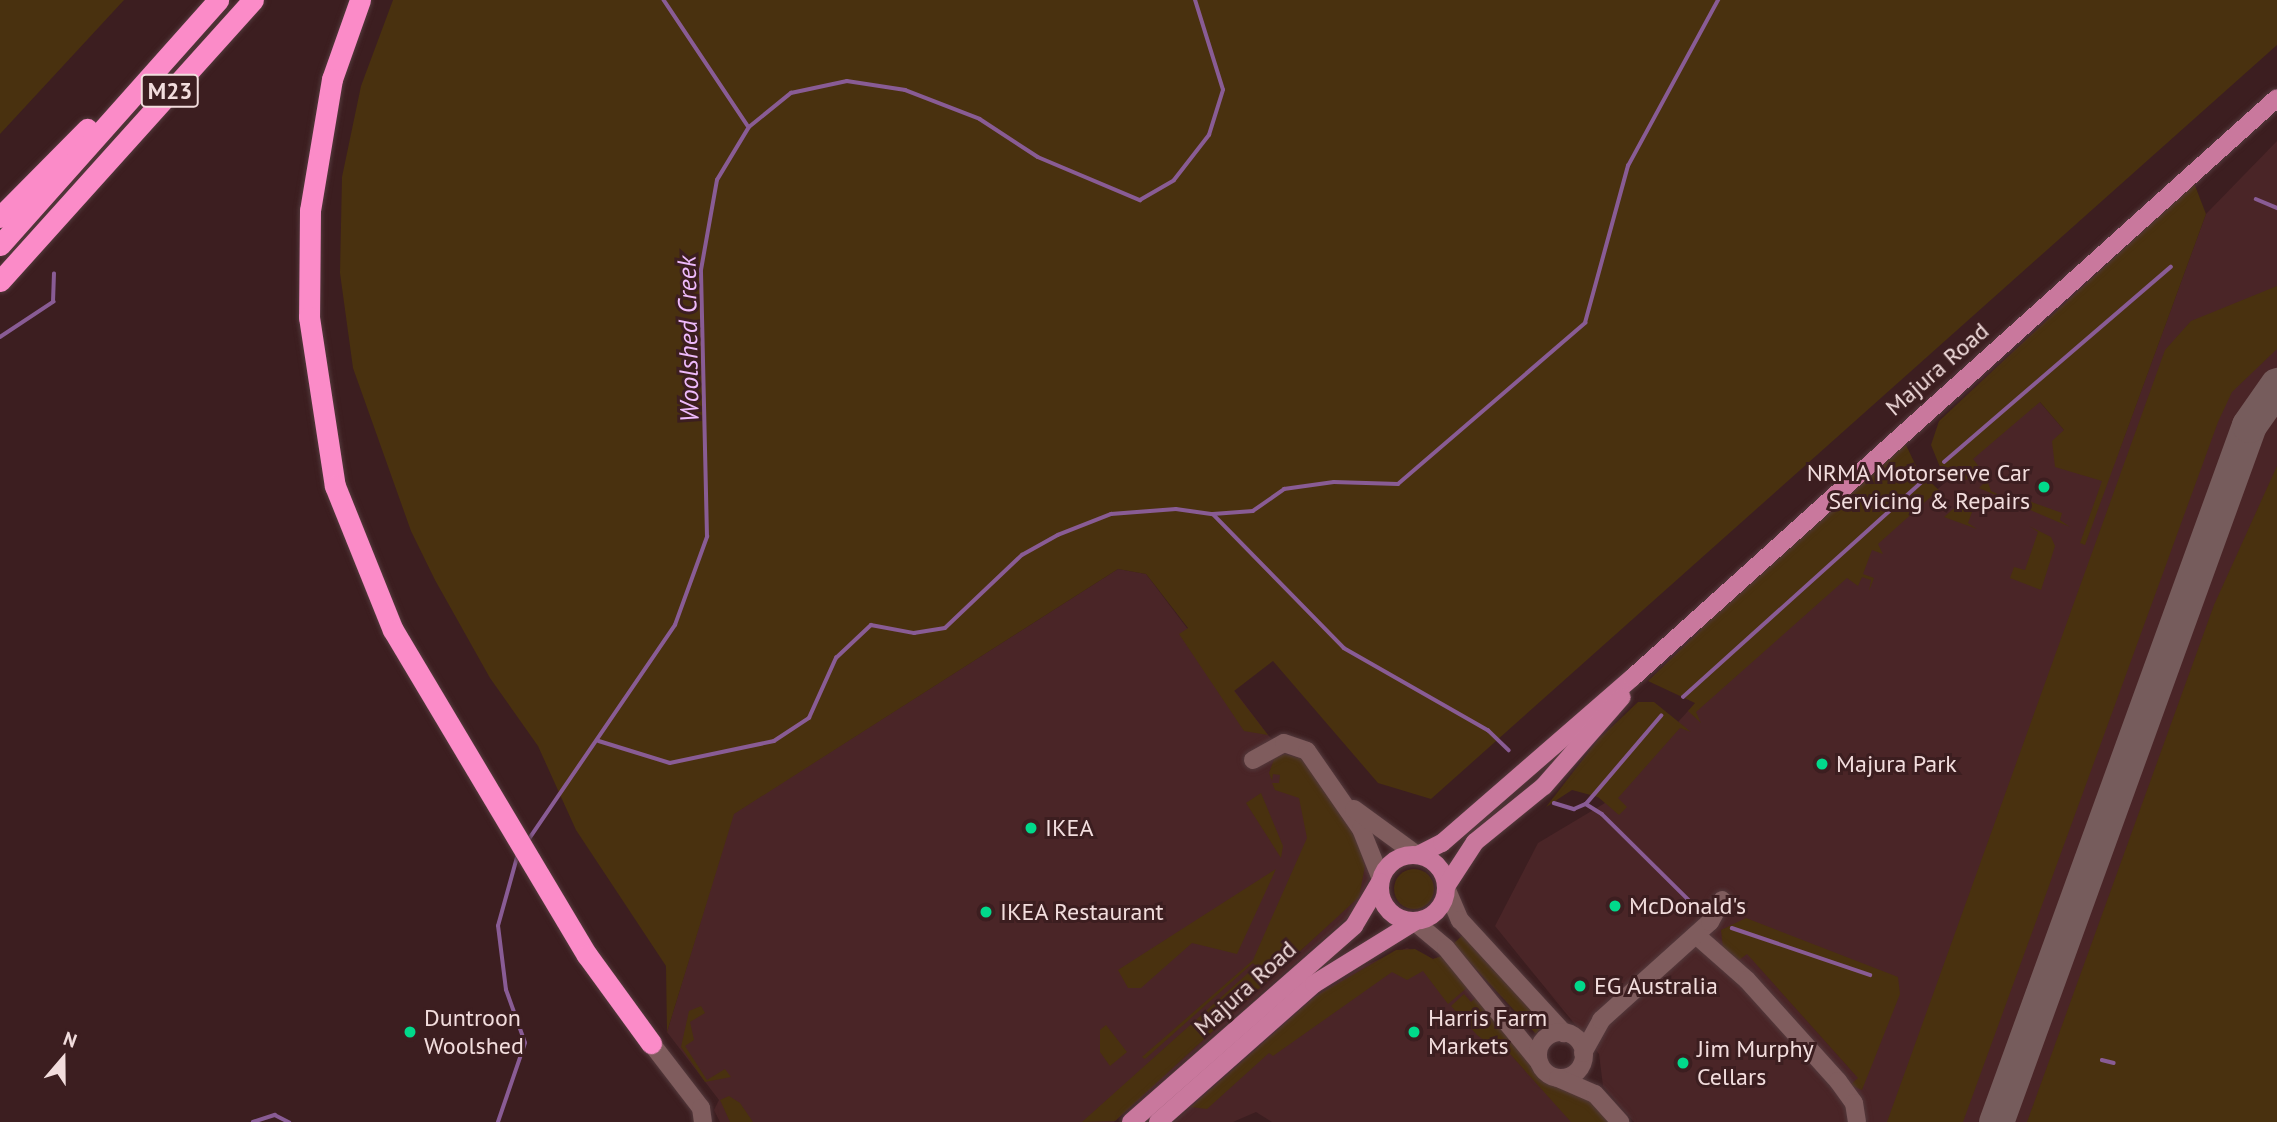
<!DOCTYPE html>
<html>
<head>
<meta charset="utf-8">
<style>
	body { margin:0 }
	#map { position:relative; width:2277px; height:1122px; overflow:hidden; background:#3c1e20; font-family:"PT Sans",sans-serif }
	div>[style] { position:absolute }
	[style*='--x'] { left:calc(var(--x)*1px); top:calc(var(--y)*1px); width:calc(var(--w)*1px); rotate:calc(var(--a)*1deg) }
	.built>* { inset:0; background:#4a2527 }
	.green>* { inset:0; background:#49310f }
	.round { border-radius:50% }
	.stream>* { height:3.5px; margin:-1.75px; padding:0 1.75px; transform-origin:1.75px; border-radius:1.75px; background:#895c95 }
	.taxiway>* { height:35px; margin:-17.5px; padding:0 17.5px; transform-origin:17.5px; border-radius:17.5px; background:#765c5c }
	.roads { filter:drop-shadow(0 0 2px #543a3d) drop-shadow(0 0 2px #543a3d) }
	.minor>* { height:18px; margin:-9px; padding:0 9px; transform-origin:9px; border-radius:9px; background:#7f5c5d }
	.minor>.ring { margin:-9px; padding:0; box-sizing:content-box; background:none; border:18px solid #7f5c5d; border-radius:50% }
	.major>* { height:18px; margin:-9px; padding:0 9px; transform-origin:9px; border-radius:9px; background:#c9789d }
	.major>.ring { margin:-9px; padding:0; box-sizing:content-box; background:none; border:18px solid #c9789d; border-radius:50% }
	.highway>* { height:21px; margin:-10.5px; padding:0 10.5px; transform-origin:10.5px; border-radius:10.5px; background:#fb8bc8 }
	.dots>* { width:19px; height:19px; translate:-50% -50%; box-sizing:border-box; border:4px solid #3c1e20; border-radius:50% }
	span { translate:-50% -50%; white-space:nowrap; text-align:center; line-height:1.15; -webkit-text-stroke:6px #3c1e20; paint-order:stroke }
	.shield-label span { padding:2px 5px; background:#3c1e20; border:2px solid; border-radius:5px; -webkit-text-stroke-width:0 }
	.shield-label { font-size:23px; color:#f2dddd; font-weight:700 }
	.street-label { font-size:24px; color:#f2dddd }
	.poi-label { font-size:24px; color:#f2dddd }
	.right { translate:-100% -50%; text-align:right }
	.left { translate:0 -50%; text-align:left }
	.water-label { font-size:26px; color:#eebafb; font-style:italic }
	.north { position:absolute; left:28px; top:1024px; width:70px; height:70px; -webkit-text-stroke:5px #3c1e20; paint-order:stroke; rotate:20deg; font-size:19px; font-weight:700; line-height:28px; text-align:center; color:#f2dddd }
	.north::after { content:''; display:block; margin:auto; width:24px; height:32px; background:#f2dddd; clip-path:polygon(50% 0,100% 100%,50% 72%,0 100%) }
</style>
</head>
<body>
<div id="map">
	<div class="built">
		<i style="clip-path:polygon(2277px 141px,2277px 1122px,1634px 1122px,1603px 1086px,1599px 1054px,1495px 926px,1538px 843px,1605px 803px,1688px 711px,2038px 400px,2064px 430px,2119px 451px,2206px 214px)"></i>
		<i style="clip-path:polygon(1118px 569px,1146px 574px,1268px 735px,1351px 821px,1371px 875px,1355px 911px,1114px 1122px,720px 1122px,714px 1110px,719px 1100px,667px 1032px,733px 814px)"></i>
		<i style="clip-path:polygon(1407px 948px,1433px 959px,1442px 956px,1541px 1078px,1611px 1122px,1272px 1122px,1256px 1112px,1233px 1122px,1174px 1122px,1316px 996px,1363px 966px)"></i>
	</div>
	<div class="green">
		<i style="clip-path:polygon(0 0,124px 0,0 134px)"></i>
		<i style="clip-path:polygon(393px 0,2277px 0,2277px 45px,1431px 799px,1378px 783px,1273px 661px,1234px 691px,1268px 735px,1244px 731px,1179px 634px,1188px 628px,1154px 584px,1146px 574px,1118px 569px,734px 814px,667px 1032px,666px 966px,576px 830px,538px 746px,490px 678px,435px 580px,411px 531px,353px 368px,340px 273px,342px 177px,361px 86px)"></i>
		<i style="clip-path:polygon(2194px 183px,2206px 214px,2085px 545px,2080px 543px,2102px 481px,2055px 467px,2052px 441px,2064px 430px,2040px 402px,1973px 459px,1980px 468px,1966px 480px,1940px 467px,1931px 445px,1939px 421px)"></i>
		<i style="clip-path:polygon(2277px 286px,2277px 349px,2232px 392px,2218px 422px,1963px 1122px,1887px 1122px,2165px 350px,2191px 321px)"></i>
		<i style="clip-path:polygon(1904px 441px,1918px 470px,1945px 496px,1942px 501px,1935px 493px,1878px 544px,1883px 554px,1872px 550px,1863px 574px,1874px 578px,1869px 591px,1871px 580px,1862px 577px,1858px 586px,1847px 578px,1696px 712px,1701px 723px,1688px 711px,1695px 703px,1648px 681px,1701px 630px,1698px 625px)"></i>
		<i style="clip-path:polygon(2277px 466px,2277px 1122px,2027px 1122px,2214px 605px)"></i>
		<i style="clip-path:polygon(1987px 480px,1991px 491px,2012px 501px,2015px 496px,2062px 513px,2060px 520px,2070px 527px,1979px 488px)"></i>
		<i style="clip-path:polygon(1967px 497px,1986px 506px,1975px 504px,1968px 523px,1977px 529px,1944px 517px)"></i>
		<i style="clip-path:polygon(2029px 526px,2051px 537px,2055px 546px,2041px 590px,2010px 578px,2014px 567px,2025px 570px,2038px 532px)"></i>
		<i style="clip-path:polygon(1638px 702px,1654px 702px,1691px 732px,1680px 728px,1618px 798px,1627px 807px,1619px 815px,1598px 797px,1572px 790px,1546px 807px,1598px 740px)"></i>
		<i style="clip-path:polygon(1285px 754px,1302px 759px,1351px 821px,1365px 866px,1359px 897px,1115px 1121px,1082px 1122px,1256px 966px,1253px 963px,1145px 1059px,1142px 1057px,1253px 960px,1307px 838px,1299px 798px,1275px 790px,1272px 783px,1279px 783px,1280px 775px,1273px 774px,1272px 781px,1269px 773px,1274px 759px)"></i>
		<i style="clip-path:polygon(1261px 793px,1283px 846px,1281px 858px,1246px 803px)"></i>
		<i class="round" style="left:1394px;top:869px;width:40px;height:40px"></i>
		<i style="clip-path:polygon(1276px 869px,1237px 954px,1192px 943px,1141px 988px,1128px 988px,1118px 970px)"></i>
		<i style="clip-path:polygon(1746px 918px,1898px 977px,1900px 994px,1862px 1090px,1850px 1085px,1858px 1078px,1747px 954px,1739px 960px,1723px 948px,1721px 930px)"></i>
		<i style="clip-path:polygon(1464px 934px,1544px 1024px,1536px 1034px,1453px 944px)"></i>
		<i style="clip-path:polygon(1415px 949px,1433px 959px,1442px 956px,1469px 986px,1448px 1004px,1423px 971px,1407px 980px,1392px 972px,1273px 1056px,1269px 1053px,1207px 1109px,1191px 1107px,1316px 996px,1396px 950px)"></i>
		<i style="clip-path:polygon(1464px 994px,1471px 1002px,1478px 996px,1541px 1078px,1577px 1088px,1611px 1122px,1571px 1122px,1501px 1044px,1496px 1049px,1477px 1035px,1451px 1006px)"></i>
		<i style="clip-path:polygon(701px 1006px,705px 1013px,690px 1022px,694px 1040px,685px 1046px,707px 1080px,725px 1069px,731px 1077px,705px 1082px,681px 1047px,689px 1011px)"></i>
		<i style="clip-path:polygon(1106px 1025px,1127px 1052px,1110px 1066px,1100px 1052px,1100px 1030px)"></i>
		<i style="clip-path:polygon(729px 1096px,740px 1103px,753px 1122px,730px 1122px,720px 1100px)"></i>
	</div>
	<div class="stream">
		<i style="--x:664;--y:0;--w:151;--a:56.3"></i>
		<i style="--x:2256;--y:199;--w:23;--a:23"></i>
		<i style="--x:0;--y:337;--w:64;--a:-33.4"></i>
		<i style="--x:53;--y:302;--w:28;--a:-88"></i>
		<i style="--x:1944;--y:462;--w:299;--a:-40.7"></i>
		<i style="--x:1213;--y:514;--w:40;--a:-4.3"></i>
		<i style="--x:1253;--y:511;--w:38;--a:-35"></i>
		<i style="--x:1284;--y:489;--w:50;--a:-8"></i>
		<i style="--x:1334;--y:482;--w:64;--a:1.8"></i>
		<i style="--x:1398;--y:484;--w:247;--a:-40.7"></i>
		<i style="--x:1585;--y:323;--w:163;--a:-74.7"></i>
		<i style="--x:1628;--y:166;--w:189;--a:-61.5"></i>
		<i style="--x:1683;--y:697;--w:320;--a:-42"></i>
		<i style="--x:599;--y:741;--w:74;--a:17.2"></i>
		<i style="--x:670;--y:763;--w:106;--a:-11.9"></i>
		<i style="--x:774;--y:741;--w:42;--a:-33.3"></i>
		<i style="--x:809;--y:718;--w:66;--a:-65.8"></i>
		<i style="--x:836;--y:658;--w:48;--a:-43.3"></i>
		<i style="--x:871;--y:625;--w:44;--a:10.5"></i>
		<i style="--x:914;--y:633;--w:31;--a:-9"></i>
		<i style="--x:945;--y:628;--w:106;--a:-43.5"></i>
		<i style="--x:1022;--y:555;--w:41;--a:-29.1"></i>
		<i style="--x:1058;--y:535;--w:57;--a:-21.6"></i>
		<i style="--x:1111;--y:514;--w:65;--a:-4.4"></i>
		<i style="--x:1176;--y:509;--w:37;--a:8"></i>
		<i style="--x:1213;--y:514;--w:187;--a:45.6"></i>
		<i style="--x:1344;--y:648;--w:166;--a:29.7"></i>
		<i style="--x:1488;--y:730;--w:29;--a:44"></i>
		<i style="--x:1554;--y:803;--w:21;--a:17"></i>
		<i style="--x:1574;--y:809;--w:13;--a:-23"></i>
		<i style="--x:1586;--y:804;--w:19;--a:32"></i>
		<i style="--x:1602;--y:814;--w:138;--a:44.7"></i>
		<i style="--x:1586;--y:804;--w:116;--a:-49.6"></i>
		<i style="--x:529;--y:839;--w:259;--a:-55.7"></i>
		<i style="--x:675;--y:625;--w:94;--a:-70"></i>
		<i style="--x:707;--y:537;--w:267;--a:-91.3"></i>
		<i style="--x:701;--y:270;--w:91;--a:-79.9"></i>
		<i style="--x:717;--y:180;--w:62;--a:-58.9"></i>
		<i style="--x:749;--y:127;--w:54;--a:-39"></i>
		<i style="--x:791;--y:93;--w:57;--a:-12.1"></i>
		<i style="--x:847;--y:81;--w:59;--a:8.8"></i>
		<i style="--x:905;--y:90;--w:80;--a:21.1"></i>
		<i style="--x:980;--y:119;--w:69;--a:33.2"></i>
		<i style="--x:1038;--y:157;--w:111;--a:22.9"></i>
		<i style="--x:1140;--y:200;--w:39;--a:-30"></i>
		<i style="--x:1174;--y:180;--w:57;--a:-52.1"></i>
		<i style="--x:1209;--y:135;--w:47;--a:-72.7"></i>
		<i style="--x:1223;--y:90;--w:94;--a:-107.3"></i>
		<i style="--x:1732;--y:928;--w:146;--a:18.8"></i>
		<i style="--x:2102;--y:1060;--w:12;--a:14"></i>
		<i style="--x:253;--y:1122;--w:23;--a:-18"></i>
		<i style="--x:275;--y:1115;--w:16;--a:27"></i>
		<i style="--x:498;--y:1122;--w:83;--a:-71.1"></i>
		<i style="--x:525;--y:1043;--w:56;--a:-109.7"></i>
		<i style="--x:506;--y:990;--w:64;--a:-97.1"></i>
		<i style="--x:498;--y:926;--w:75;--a:-74.5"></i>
	</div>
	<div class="taxiway">
		<i style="--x:1996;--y:1122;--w:741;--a:-70.05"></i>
		<i style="--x:2249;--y:425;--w:49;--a:-55"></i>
	</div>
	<div class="roads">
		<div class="minor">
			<i style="--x:1253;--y:760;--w:35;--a:-29"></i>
			<i style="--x:1284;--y:743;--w:24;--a:19"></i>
			<i style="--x:1307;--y:751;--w:95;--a:55.3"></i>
			<i style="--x:1361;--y:829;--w:54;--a:68.2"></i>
			<i style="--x:1354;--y:809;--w:78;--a:36.1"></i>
			<i style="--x:1447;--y:890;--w:33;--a:67"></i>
			<i style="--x:1460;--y:920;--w:154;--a:47.4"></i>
			<i style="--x:1415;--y:922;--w:40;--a:40"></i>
			<i style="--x:1446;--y:948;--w:147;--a:50.8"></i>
			<i style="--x:1696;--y:935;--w:68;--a:41.4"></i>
			<i style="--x:1747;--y:980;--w:136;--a:48"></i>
			<i style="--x:1838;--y:1081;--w:27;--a:54"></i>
			<i style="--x:1854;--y:1103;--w:19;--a:81"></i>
			<i class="ring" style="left:1538px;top:1032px;width:28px;height:28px"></i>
			<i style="--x:651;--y:1043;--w:82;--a:52.4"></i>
			<i style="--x:701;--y:1108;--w:14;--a:82"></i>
			<i style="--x:1583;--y:1053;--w:38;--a:-61"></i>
			<i style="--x:1601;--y:1020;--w:147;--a:-42"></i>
			<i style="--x:1710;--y:922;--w:25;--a:-61"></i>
			<i style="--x:1558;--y:1078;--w:40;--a:23.4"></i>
			<i style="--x:1595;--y:1094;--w:38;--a:48"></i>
		</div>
		<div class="major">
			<i class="ring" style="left:1380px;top:855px;width:48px;height:48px"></i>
			<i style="--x:1418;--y:855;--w:27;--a:-27"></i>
			<i style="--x:1442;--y:843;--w:252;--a:-41"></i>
			<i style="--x:1632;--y:678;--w:867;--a:-41.96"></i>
			<i style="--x:1447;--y:885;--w:51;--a:-56.9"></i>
			<i style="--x:1475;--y:842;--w:89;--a:-39.1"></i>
			<i style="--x:1544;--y:786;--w:118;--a:-48.8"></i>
			<i style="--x:1131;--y:1122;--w:297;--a:-41.3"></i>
			<i style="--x:1354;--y:926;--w:51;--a:-59.4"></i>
			<i style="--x:1158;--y:1122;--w:208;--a:-41.5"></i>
			<i style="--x:1314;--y:984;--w:118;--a:-31.8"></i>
		</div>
		<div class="highway">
			<i style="--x:360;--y:0;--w:84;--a:109.5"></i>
			<i style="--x:332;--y:79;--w:133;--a:99.5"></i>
			<i style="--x:310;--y:210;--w:107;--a:90.5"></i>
			<i style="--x:309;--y:317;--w:171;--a:81.3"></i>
			<i style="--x:335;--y:486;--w:155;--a:68.1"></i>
			<i style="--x:393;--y:630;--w:378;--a:59.2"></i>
			<i style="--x:587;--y:955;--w:109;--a:54"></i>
			<i style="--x:0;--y:217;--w:124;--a:-45.3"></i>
			<i style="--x:0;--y:245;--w:328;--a:-48.3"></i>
			<i style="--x:0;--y:281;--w:378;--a:-48"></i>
		</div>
	</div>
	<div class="dots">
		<i style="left:2044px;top:487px;background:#01d98b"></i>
		<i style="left:1822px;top:764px;background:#01d98b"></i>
		<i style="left:1031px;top:828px;background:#01d98b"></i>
		<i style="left:1615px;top:906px;background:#01d98b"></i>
		<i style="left:986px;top:912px;background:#01d98b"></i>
		<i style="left:1580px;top:986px;background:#01d98b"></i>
		<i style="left:410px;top:1032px;background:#01d98b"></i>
		<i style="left:1414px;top:1032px;background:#01d98b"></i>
		<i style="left:1683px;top:1063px;background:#01d98b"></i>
	</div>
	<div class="shield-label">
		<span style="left:170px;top:91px">M23</span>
	</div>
	<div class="street-label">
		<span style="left:1937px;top:369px;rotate:-41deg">Majura Road</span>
		<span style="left:1245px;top:988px;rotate:-42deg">Majura Road</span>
	</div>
	<div class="poi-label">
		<span class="right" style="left:2030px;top:487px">NRMA Motorserve Car<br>Servicing &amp; Repairs</span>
		<span class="left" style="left:1836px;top:764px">Majura Park</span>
		<span class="left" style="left:1045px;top:828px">IKEA</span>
		<span class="left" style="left:1629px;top:906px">McDonald's</span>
		<span class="left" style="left:1000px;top:912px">IKEA Restaurant</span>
		<span class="left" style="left:1594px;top:986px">EG Australia</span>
		<span class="left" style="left:424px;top:1032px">Duntroon<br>Woolshed</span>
		<span class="left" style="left:1428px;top:1032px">Harris Farm<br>Markets</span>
		<span class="left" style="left:1697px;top:1063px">Jim Murphy<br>Cellars</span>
	</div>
	<div class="water-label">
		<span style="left:688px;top:339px;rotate:-91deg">Woolshed Creek</span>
	</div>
	<div class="north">N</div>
</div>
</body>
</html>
